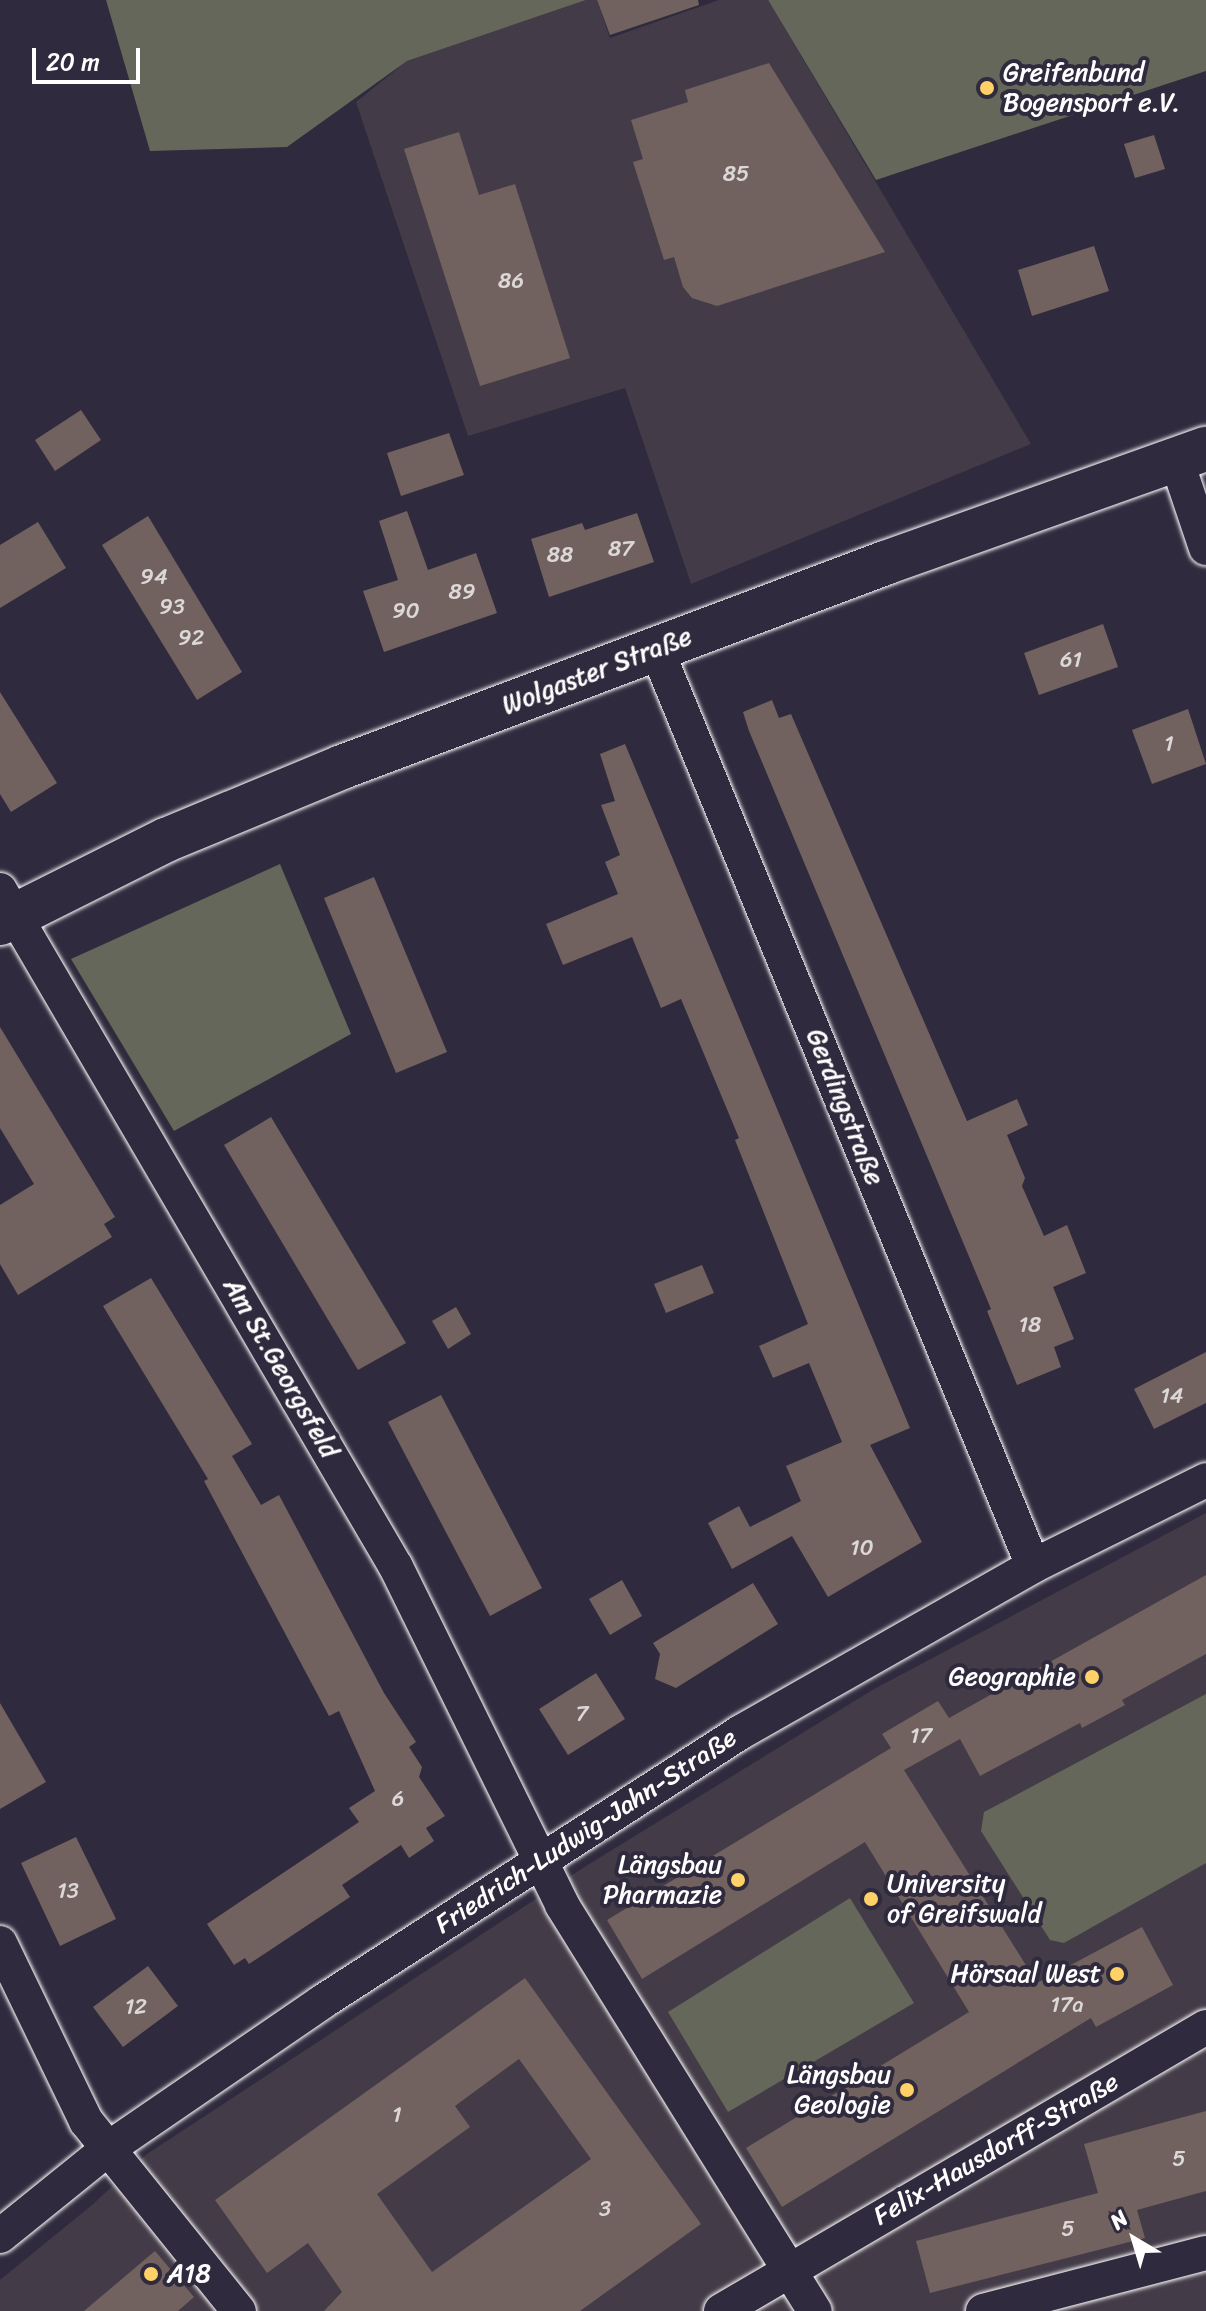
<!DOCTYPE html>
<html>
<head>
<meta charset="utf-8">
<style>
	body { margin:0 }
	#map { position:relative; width:1206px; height:2311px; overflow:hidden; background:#2f2a3d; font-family:Sriracha,sans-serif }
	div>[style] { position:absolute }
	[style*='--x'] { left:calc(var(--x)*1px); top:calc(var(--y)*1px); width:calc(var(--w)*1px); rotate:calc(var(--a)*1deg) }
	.built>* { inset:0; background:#433b47 }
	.green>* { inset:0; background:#646759 }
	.building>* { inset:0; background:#72625f }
	.roads { filter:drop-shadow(0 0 2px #fff) drop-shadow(0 0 2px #fff) }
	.minor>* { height:34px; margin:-17px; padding:0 17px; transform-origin:17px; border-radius:17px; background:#2f2a3d }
	.secondary>* { height:44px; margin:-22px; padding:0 22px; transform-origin:22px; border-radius:22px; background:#2f2a3d }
	.dots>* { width:22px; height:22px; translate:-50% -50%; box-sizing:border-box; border:4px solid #2f2a3d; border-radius:50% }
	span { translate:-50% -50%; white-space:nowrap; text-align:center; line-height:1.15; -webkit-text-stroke:8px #2f2a3d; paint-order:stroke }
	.number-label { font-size:22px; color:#dcd8d7 }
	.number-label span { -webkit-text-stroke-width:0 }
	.poi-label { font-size:26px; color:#fff }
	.left { translate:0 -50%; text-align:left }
	.right { translate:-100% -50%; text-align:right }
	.street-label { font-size:26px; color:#fff }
	.north { position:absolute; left:1094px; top:2199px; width:80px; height:80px; -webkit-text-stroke:6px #2f2a3d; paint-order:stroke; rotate:322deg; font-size:22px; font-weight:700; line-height:32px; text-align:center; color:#fff }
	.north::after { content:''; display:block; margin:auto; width:28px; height:36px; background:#fff; clip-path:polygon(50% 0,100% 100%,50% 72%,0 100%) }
	.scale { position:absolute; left:32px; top:48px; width:108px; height:36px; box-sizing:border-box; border:4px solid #fff; border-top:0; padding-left:10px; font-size:24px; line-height:28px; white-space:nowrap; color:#fff; -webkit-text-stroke:6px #2f2a3d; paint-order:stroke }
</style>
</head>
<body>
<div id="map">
	<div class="built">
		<i style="clip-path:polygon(586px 0,597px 0,610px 38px,719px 0,768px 0,1031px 444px,691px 584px,625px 388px,468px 436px,356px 102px,407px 61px)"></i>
		<i style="clip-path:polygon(1206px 1513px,1206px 2311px,0 2311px,0 2280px,92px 2205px,147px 2154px,586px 1866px,874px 1689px)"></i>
	</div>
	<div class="green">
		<i style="clip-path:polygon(106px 0,586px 0,407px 61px,287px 147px,150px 151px)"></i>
		<i style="clip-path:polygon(768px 0,1206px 0,1206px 71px,876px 180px)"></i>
		<i style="clip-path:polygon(280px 864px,351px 1034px,174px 1131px,71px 959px)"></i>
		<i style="clip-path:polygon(1206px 1694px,1206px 1863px,1064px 1943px,1050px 1940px,981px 1831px,984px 1812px)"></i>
		<i style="clip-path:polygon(850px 1898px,914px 2003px,728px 2112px,668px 2012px)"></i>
	</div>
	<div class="building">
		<i style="clip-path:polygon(597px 0,698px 0,699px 5px,610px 35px)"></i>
		<i style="clip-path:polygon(769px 63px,885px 252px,717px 306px,692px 298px,683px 287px,674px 257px,664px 260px,633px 162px,643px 159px,631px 120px,688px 102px,685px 90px)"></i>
		<i style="clip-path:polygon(459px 132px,479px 195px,515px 184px,570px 358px,480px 386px,404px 149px)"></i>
		<i style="clip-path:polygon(1154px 135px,1165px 169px,1135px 178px,1124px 144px)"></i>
		<i style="clip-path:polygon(1094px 246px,1109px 291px,1032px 316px,1018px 270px)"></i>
		<i style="clip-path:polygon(81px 410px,101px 440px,55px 471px,35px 440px)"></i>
		<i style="clip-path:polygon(449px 433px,464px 475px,401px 496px,387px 453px)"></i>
		<i style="clip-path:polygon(407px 511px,428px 570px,476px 553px,497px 613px,384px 652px,363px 591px,398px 580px,379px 521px)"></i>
		<i style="clip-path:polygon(637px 513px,654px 562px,549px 597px,531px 539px,582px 523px,585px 530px)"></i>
		<i style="clip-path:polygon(148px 516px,242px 672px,197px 700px,102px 545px)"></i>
		<i style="clip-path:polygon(38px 522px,66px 568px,0 608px,0 545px)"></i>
		<i style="clip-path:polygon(1103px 624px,1118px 667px,1039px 695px,1024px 653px)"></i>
		<i style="clip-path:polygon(0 692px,57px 783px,11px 812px,0 794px)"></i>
		<i style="clip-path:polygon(772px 700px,779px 718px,791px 714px,967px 1121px,1017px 1099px,1028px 1125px,1007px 1135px,1025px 1178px,1022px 1186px,1044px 1236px,1067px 1225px,1086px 1273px,1053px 1287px,1074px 1339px,1054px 1347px,1061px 1367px,1017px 1385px,987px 1311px,991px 1309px,749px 731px,743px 712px)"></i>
		<i style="clip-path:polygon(1188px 709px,1206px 764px,1152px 784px,1132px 730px)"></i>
		<i style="clip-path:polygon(625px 744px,910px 1428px,870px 1445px,922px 1542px,828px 1597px,792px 1536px,732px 1569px,708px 1523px,739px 1506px,750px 1527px,801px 1501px,786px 1466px,842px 1442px,809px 1363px,773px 1378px,759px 1346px,808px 1324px,735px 1140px,739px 1138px,681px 999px,661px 1008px,632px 937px,563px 965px,546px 924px,618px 894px,605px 862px,620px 855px,601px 805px,615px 801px,600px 754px)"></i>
		<i style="clip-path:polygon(374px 877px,447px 1052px,396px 1073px,324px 898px)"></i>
		<i style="clip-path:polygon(0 1027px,115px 1217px,104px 1224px,112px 1237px,18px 1295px,0 1264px,0 1205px,34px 1184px,0 1128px)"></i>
		<i style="clip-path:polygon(271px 1117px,406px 1343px,358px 1370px,224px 1145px)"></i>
		<i style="clip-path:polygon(702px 1265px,714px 1293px,666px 1313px,654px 1284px)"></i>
		<i style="clip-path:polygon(151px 1278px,252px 1444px,232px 1456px,261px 1505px,279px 1495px,384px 1693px,416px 1742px,409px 1747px,422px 1767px,419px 1777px,445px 1816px,426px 1828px,434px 1841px,409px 1858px,401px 1845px,342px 1885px,350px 1897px,249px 1964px,245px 1958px,234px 1965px,207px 1924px,359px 1822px,349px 1808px,375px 1791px,339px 1711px,329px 1716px,204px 1481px,208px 1479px,103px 1306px)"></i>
		<i style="clip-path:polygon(456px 1307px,471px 1334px,448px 1349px,432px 1321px)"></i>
		<i style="clip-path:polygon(1206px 1352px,1206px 1403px,1154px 1429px,1134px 1389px)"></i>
		<i style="clip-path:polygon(441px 1395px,542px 1588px,490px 1616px,388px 1422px)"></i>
		<i style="clip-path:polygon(1206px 1575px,1206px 1654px,1122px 1700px,1125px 1705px,1082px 1728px,1080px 1723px,980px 1776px,960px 1739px,904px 1770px,1037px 1983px,1142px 1927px,1173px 1985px,1096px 2027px,1091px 2018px,782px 2207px,746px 2148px,969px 2012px,865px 1842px,642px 1979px,607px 1920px,891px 1748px,882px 1734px,938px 1701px,949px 1718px)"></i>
		<i style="clip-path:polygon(622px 1580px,642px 1616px,610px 1635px,589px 1599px)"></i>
		<i style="clip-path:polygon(753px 1583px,778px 1624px,676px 1688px,655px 1679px,660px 1654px,653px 1643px)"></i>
		<i style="clip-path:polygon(596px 1673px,625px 1719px,568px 1755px,539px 1709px)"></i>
		<i style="clip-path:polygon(0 1703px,46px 1782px,0 1809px)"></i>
		<i style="clip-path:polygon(76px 1837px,116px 1919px,60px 1946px,21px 1863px)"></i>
		<i style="clip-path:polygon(148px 1966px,178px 2006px,123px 2047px,93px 2007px)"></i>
		<i style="clip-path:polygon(evenodd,525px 1978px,701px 2224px,580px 2311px,324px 2311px,342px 2292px,308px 2243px,267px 2273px,215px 2200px,525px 1978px,519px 2059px,591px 2159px,432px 2272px,377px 2194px,470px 2127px,455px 2106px,519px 2059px)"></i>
		<i style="clip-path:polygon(1206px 2111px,1206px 2191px,1137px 2210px,1145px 2238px,930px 2293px,916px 2241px,1098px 2193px,1084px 2144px)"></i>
		<i style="clip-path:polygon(155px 2251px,194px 2297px,178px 2311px,84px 2311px)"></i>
	</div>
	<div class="roads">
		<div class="minor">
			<i style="--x:1176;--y:459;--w:94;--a:71.4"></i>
			<i style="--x:656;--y:648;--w:992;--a:67.67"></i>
			<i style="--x:0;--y:890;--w:784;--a:59.68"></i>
			<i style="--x:396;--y:1567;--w:377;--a:63.8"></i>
			<i style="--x:562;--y:1905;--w:478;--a:58.1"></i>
			<i style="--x:0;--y:1943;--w:198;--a:64.2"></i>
			<i style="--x:86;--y:2121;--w:244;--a:51.2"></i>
			<i style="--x:0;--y:2236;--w:140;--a:-38.9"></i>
			<i style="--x:109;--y:2148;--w:258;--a:-34.4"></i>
			<i style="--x:322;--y:2002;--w:498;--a:-32.8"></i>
			<i style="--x:741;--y:1732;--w:336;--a:-29.6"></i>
			<i style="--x:1033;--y:1566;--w:193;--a:-26.4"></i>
			<i style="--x:721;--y:2311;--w:562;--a:-30.35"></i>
			<i style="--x:983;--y:2311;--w:230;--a:-14.6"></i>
		</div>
		<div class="secondary">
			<i style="--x:0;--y:923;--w:186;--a:-26.6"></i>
			<i style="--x:166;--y:840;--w:191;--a:-22.5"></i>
			<i style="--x:342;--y:767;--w:580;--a:-20.59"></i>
			<i style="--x:885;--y:563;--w:341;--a:-19.6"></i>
		</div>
	</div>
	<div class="dots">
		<i style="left:987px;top:88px;background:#ffd166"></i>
		<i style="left:1092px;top:1677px;background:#ffd166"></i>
		<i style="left:738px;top:1880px;background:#ffd166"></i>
		<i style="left:871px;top:1899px;background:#ffd166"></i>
		<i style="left:1117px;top:1974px;background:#ffd166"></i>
		<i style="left:907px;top:2090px;background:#ffd166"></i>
		<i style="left:151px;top:2274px;background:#ffd166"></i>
	</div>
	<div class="number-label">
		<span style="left:736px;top:174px">85</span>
		<span style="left:511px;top:281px">86</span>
		<span style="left:621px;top:549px">87</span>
		<span style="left:560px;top:555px">88</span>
		<span style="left:154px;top:577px">94</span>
		<span style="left:462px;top:592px">89</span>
		<span style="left:172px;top:607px">93</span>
		<span style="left:406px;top:611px">90</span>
		<span style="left:191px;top:638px">92</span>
		<span style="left:1071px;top:660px">61</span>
		<span style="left:1169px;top:744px">1</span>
		<span style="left:1030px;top:1325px">18</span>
		<span style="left:1172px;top:1396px">14</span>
		<span style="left:862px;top:1548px">10</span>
		<span style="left:582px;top:1714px">7</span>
		<span style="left:921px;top:1736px">17</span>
		<span style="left:398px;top:1799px">6</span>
		<span style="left:68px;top:1891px">13</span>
		<span style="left:1067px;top:2005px">17a</span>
		<span style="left:136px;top:2007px">12</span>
		<span style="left:397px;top:2115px">1</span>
		<span style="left:1179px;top:2159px">5</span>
		<span style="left:605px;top:2209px">3</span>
		<span style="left:1068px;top:2229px">5</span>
	</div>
	<div class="poi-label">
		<span class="left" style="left:1003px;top:88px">Greifenbund<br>Bogensport e.V.</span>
		<span class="right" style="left:1076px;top:1677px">Geographie</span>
		<span class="right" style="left:722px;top:1880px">Längsbau<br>Pharmazie</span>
		<span class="left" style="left:887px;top:1899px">University<br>of Greifswald</span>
		<span class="right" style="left:1101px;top:1974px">Hörsaal West</span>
		<span class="right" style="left:891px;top:2090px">Längsbau<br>Geologie</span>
		<span class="left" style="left:167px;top:2274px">A18</span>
	</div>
	<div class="street-label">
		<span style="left:597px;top:671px;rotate:-21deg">Wolgaster Straße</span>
		<span style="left:845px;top:1107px;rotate:68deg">Gerdingstraße</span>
		<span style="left:281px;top:1368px;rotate:60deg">Am St.Georgsfeld</span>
		<span style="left:586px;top:1831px;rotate:-33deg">Friedrich-Ludwig-Jahn-Straße</span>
		<span style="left:996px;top:2149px;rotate:-30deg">Felix-Hausdorff-Straße</span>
	</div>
	<div class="north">N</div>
	<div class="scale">20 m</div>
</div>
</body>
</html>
